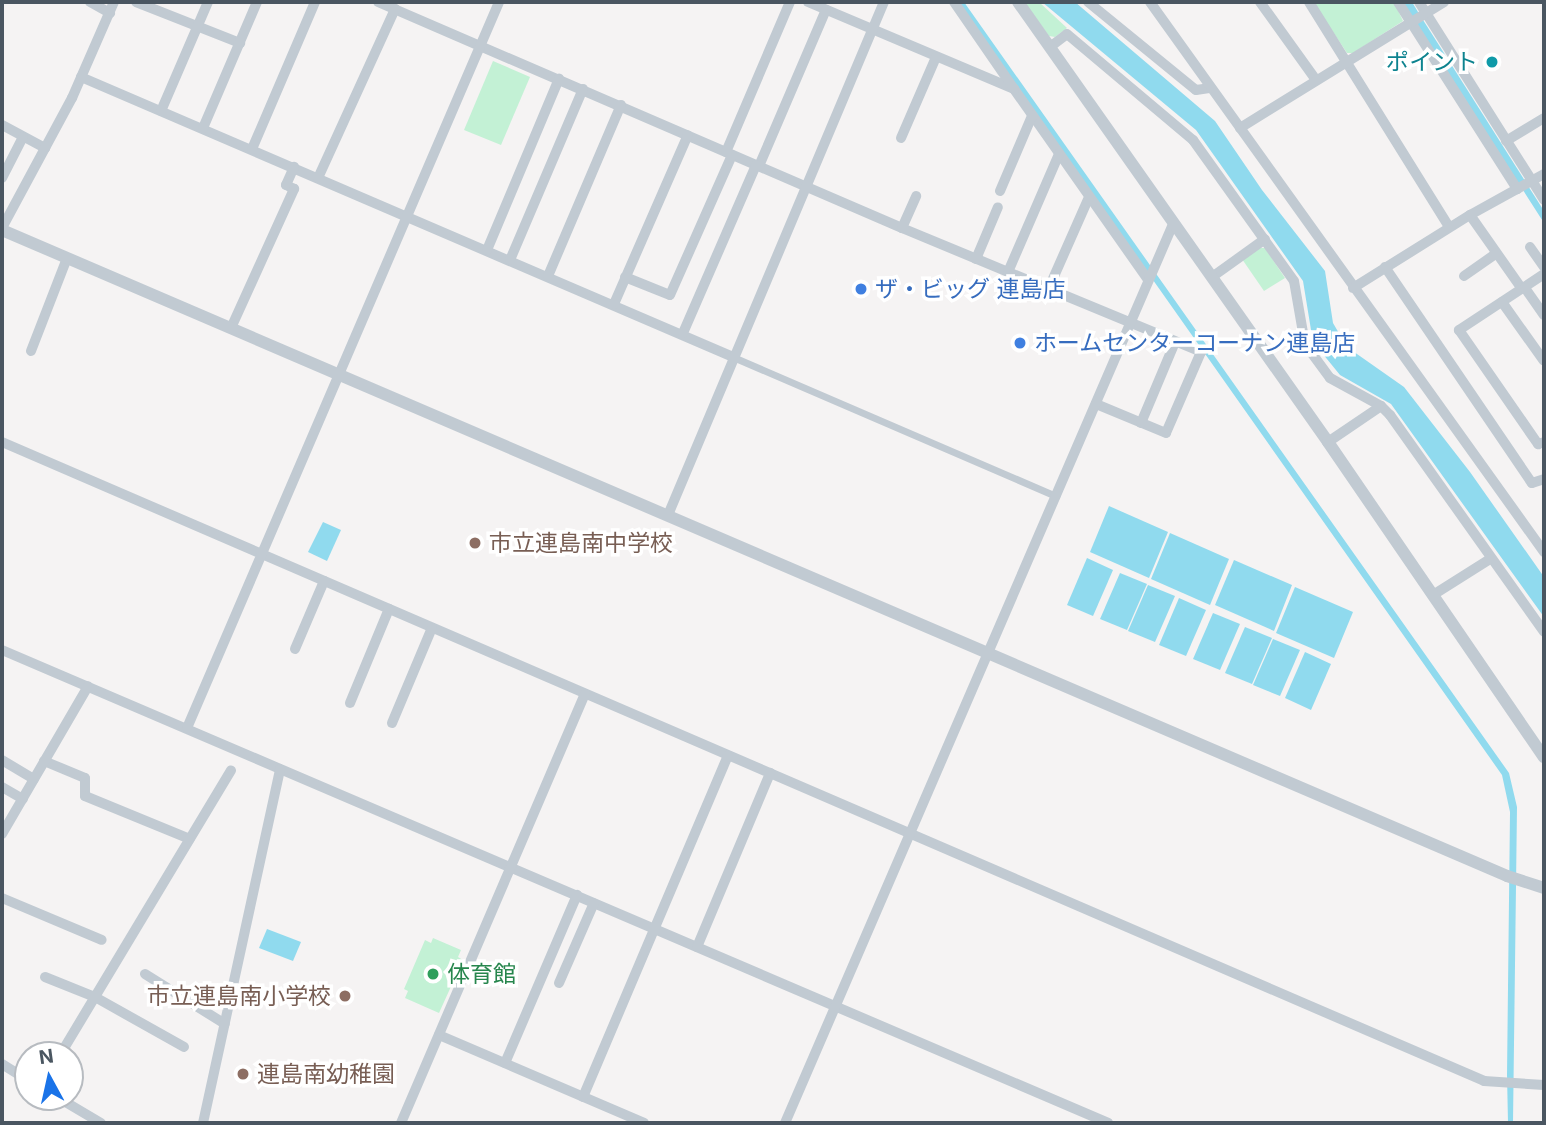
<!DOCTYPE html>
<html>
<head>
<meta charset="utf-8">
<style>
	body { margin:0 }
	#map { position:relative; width:1546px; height:1125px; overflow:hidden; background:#f5f3f3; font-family:Inter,"Noto Sans JP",sans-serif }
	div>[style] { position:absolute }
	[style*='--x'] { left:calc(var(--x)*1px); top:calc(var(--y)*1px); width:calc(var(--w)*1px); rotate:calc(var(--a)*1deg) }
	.green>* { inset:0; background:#c3f1d5 }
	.water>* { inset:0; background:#90daee }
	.pedestrian>* { height:7px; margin:-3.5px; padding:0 3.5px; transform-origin:3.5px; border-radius:3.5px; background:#c1cad2 }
	.minor>* { height:10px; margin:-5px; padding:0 5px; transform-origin:5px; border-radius:5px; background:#c1cad2 }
	.tertiary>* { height:12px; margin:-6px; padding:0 6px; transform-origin:6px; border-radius:6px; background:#c1cad2 }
	.dots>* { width:19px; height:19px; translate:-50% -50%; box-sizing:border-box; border:4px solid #fff; border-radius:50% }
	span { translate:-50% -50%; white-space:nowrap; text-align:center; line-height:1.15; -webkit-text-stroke:7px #fff; paint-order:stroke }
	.culture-label { font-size:23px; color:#0d838f }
	.right { translate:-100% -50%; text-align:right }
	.shop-label { font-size:23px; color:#366cbe }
	.left { translate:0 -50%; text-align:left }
	.education-label { font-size:23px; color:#785e54 }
	.leisure-label { font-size:23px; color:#27864d }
	.frame { position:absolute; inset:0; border:4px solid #4a5661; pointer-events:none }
	.north { position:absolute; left:14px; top:1041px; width:70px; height:70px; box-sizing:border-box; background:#fff; border:2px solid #b7bbc0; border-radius:50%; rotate:352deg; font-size:19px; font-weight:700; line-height:28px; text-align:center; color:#4a5661 }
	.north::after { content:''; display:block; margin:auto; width:24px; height:32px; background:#1a73e8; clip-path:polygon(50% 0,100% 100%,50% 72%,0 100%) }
</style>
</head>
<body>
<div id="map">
	<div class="green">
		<i style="clip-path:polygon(1024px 2px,1039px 2px,1067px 28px,1055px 37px,1049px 36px)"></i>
		<i style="clip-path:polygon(1313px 2px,1394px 2px,1403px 21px,1353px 53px,1347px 53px)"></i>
		<i style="clip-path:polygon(493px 61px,530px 77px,501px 145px,464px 130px)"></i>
		<i style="clip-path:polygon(1259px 248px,1265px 248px,1285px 278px,1264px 291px,1242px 259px)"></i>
		<i style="clip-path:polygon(433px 938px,461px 950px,458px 957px,463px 960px,439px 1013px,405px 998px,408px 991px,404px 989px,425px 940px,431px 943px)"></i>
	</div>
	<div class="water">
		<i style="clip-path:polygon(957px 2px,964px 2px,1509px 773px,1517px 807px,1513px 1123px,1508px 1123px,1507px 1075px,1510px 812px,1502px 775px)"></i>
		<i style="clip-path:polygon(1042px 2px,1075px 2px,1215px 121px,1262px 190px,1325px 271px,1333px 323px,1347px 347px,1404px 387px,1470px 472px,1544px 577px,1544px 617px,1391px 404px,1340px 375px,1318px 348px,1312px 336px,1303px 281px,1196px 130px)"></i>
		<i style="clip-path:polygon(1403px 2px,1412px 2px,1418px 12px,1544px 211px,1544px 223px)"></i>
		<i style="clip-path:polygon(1109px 506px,1168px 532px,1149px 578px,1090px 552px)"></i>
		<i style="clip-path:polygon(323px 522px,341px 530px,327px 561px,308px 552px)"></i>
		<i style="clip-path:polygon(1170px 533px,1229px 559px,1210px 605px,1151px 579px)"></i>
		<i style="clip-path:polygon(1087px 558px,1113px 570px,1093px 616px,1067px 605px)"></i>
		<i style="clip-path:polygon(1234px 560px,1292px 585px,1274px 631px,1215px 605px)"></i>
		<i style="clip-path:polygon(1120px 573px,1147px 584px,1127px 630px,1100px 619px)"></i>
		<i style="clip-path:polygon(1148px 585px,1175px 596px,1155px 642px,1128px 631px)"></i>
		<i style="clip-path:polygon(1295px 587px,1353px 612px,1334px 658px,1276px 633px)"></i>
		<i style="clip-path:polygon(1179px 598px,1206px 610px,1186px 656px,1159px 645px)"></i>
		<i style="clip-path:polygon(1213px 613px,1240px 624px,1220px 670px,1193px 659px)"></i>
		<i style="clip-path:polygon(1245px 627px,1272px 638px,1252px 684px,1225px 673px)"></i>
		<i style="clip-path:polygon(1273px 639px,1300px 650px,1280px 696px,1253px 685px)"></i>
		<i style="clip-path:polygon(1305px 652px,1331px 664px,1311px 710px,1285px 698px)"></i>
		<i style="clip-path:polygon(267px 929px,301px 942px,293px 961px,259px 948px)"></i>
	</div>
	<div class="pedestrian">
		<i style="--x:733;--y:357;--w:352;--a:23.3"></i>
	</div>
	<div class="minor">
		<i style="--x:90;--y:2;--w:23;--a:29"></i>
		<i style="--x:136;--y:2;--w:112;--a:21.5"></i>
		<i style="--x:378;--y:2;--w:571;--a:23.33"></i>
		<i style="--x:902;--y:228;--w:324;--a:22.5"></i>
		<i style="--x:1201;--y:352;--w:88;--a:113.4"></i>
		<i style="--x:1166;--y:433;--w:76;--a:-157.5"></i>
		<i style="--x:808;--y:2;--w:224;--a:22.9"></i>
		<i style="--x:1014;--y:89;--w:233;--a:54.9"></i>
		<i style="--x:954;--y:2;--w:106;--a:55.4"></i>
		<i style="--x:1088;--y:2;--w:139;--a:39.2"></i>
		<i style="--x:1196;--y:90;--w:15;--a:-8"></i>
		<i style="--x:1150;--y:2;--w:677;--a:54.38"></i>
		<i style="--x:1260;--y:2;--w:96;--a:54.3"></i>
		<i style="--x:1309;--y:2;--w:265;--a:58.1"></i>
		<i style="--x:1398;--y:2;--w:222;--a:57.5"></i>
		<i style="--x:1419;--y:2;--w:234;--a:57.7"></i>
		<i style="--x:1050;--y:47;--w:21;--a:-37"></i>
		<i style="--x:1067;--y:34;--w:165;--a:40.1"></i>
		<i style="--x:1193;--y:140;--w:173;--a:54.4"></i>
		<i style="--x:1294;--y:281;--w:64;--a:80.1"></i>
		<i style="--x:1305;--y:344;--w:42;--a:53.7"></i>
		<i style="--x:1330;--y:378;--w:58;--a:28.8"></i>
		<i style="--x:1381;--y:406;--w:13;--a:45"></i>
		<i style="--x:1390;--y:415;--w:266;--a:54.6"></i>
		<i style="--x:81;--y:77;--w:710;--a:23.24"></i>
		<i style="--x:161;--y:111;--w:119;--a:-66.7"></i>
		<i style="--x:2;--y:125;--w:49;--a:28.1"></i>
		<i style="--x:203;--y:128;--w:137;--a:-66.8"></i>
		<i style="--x:1240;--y:128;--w:240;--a:-31.7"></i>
		<i style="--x:901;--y:138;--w:88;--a:-66.6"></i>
		<i style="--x:1506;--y:141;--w:44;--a:-31.2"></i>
		<i style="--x:252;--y:149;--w:160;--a:-66.8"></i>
		<i style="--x:726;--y:152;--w:163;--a:-66.9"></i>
		<i style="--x:759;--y:166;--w:170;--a:-66.8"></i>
		<i style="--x:2;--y:178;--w:46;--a:-62.9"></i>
		<i style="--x:318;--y:178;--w:186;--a:-65.5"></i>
		<i style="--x:1000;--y:191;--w:82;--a:-66.9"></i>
		<i style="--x:1470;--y:215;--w:90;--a:54.9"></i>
		<i style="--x:2;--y:228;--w:148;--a:-61.7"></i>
		<i style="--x:72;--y:98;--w:105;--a:-66.4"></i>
		<i style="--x:902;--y:228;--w:35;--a:-66"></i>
		<i style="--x:1530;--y:247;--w:24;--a:55"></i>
		<i style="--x:487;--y:250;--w:186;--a:-67.2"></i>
		<i style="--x:976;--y:259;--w:56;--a:-67.1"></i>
		<i style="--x:510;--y:260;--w:186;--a:-66.9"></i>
		<i style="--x:1385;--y:267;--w:261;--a:55.8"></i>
		<i style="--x:1532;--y:483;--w:13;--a:-18"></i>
		<i style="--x:1008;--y:272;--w:129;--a:-66.6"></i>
		<i style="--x:1544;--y:274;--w:102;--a:146.6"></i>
		<i style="--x:1459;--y:330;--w:139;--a:55.3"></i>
		<i style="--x:1538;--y:444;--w:6;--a:-18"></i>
		<i style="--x:548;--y:276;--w:186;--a:-66.9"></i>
		<i style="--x:1464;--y:276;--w:39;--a:-35"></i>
		<i style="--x:625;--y:277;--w:48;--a:21.8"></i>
		<i style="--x:670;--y:295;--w:153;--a:-66.1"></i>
		<i style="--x:1212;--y:277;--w:65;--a:-35.6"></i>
		<i style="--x:1353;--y:288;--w:138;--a:-32"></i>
		<i style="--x:1470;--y:215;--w:85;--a:-29"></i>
		<i style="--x:1525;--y:288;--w:33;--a:55"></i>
		<i style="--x:1048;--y:290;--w:102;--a:-66.2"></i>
		<i style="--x:1502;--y:302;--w:72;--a:54.6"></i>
		<i style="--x:614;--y:304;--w:184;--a:-66.4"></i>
		<i style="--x:231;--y:328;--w:153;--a:-65.6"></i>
		<i style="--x:294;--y:189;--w:9;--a:-153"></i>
		<i style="--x:286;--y:185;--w:20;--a:-66"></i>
		<i style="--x:683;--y:333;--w:183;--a:-66.5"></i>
		<i style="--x:31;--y:351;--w:100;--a:-68.8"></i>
		<i style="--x:1141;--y:423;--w:88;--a:-67.2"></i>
		<i style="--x:2;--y:442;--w:1614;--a:23.32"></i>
		<i style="--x:1484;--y:1081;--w:60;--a:3.8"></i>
		<i style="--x:1328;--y:442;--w:64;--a:-34.2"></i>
		<i style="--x:668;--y:515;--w:557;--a:-67.17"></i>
		<i style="--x:1433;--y:595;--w:67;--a:-32.3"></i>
		<i style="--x:295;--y:649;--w:74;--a:-66.9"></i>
		<i style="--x:2;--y:650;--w:1203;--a:23.15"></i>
		<i style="--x:350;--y:703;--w:102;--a:-67.5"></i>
		<i style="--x:392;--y:723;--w:103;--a:-67.2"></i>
		<i style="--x:187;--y:728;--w:790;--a:-66.74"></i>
		<i style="--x:2;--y:760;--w:37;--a:31"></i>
		<i style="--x:44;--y:761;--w:44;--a:22.5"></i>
		<i style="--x:85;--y:778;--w:18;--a:90"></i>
		<i style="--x:85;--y:796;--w:113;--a:22.3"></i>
		<i style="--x:2;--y:787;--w:24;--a:30"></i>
		<i style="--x:2;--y:834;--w:171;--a:-59.8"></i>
		<i style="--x:2;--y:898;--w:108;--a:22.8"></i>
		<i style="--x:697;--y:947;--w:189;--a:-67.2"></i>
		<i style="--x:145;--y:974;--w:94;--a:32"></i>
		<i style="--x:45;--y:977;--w:54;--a:21.8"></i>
		<i style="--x:95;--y:997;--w:102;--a:29.3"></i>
		<i style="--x:559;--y:983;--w:87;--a:-66.4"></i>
		<i style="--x:439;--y:1035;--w:223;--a:23.2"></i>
		<i style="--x:60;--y:1055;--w:332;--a:-59"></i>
		<i style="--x:505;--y:1063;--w:183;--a:-66.8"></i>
		<i style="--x:2;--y:1064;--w:31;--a:32"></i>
		<i style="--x:57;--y:1097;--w:51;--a:30.6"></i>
		<i style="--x:583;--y:1097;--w:371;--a:-67"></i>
		<i style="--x:203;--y:1123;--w:362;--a:-77.7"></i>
		<i style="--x:401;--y:1123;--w:467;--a:-66.8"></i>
		<i style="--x:785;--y:1123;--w:981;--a:-66.65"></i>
	</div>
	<div class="tertiary">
		<i style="--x:1018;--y:2;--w:538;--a:54.83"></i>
		<i style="--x:1328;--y:442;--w:382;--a:55.6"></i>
		<i style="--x:2;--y:230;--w:1638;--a:23.23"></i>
		<i style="--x:1507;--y:876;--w:39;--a:18"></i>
	</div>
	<div class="dots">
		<i style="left:1492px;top:62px;background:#0f9aa8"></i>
		<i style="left:861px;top:289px;background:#3f7fe0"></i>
		<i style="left:1020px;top:343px;background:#3f7fe0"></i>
		<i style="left:475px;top:543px;background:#8d6e63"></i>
		<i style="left:433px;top:974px;background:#2e9e5b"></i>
		<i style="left:345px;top:996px;background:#8d6e63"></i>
		<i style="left:243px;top:1074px;background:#8d6e63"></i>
	</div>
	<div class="culture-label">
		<span class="right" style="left:1478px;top:62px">ポイント</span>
	</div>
	<div class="shop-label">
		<span class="left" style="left:875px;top:289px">ザ・ビッグ 連島店</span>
		<span class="left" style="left:1034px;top:343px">ホームセンターコーナン連島店</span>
	</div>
	<div class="education-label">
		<span class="left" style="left:489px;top:543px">市立連島南中学校</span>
		<span class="right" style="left:331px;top:996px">市立連島南小学校</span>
		<span class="left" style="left:257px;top:1074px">連島南幼稚園</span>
	</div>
	<div class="leisure-label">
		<span class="left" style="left:447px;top:974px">体育館</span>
	</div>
	<div class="frame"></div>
	<div class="north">N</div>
</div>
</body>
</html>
